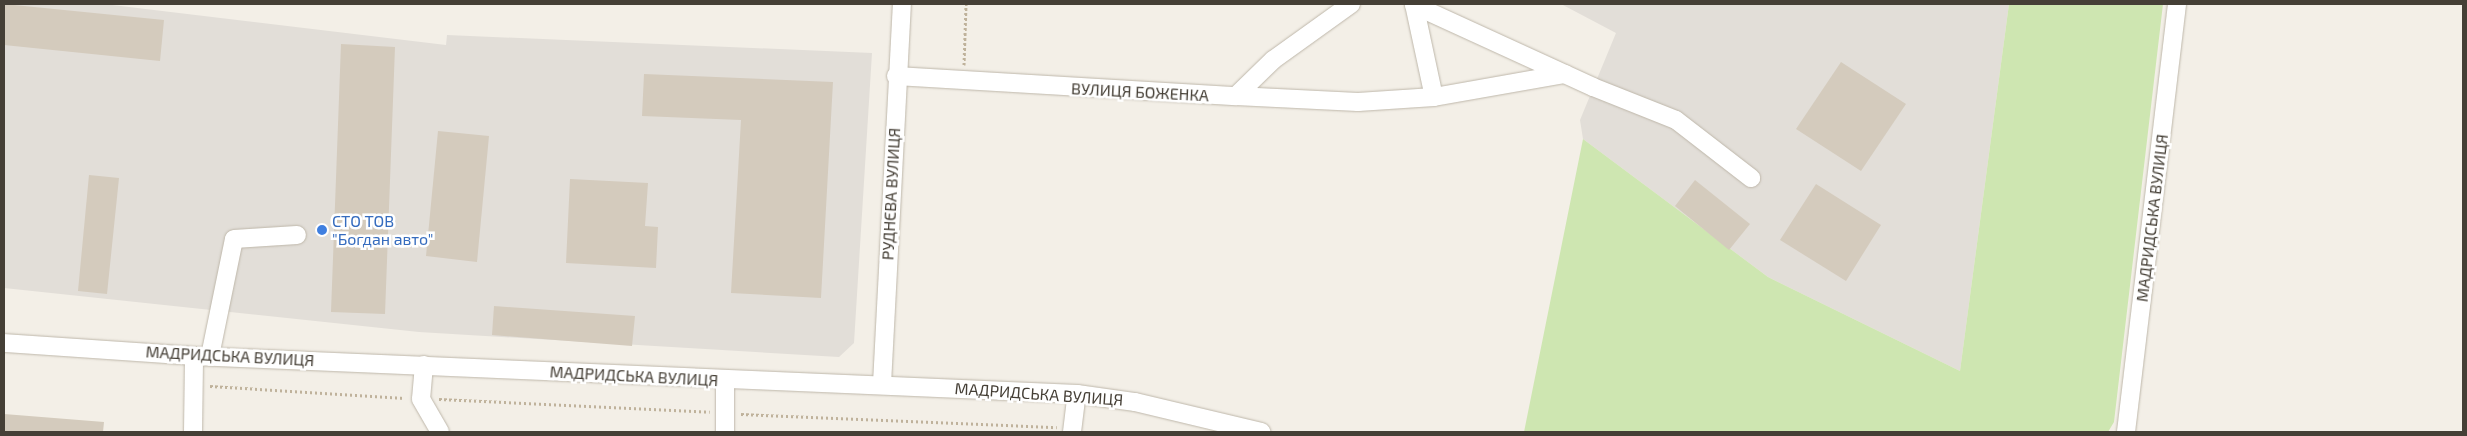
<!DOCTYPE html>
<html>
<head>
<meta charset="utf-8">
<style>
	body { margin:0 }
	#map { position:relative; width:2467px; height:436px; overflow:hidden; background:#f3efe7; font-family:"Exo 2",sans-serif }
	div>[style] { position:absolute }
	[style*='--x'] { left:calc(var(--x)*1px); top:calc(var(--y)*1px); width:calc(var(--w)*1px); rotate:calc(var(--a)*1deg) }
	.industrial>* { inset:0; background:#e2ded8 }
	.green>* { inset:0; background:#cee6b1 }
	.building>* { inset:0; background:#d4cbbd }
	.path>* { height:3px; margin-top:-1.5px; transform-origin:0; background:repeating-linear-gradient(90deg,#bfb29b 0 2.5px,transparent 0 5px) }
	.roads { filter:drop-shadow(0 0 1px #beb7aa) drop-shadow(0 0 1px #beb7aa) }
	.minor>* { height:18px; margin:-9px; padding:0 9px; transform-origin:9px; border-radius:9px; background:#fff }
	.dots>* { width:14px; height:14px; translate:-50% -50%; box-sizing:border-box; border:2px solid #fff; border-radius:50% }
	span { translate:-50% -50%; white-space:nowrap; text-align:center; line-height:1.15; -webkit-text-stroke:5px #fff; paint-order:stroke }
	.street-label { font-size:16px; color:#453f36 }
	.shop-label { font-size:16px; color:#366cbe }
	.left { translate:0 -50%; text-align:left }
	.frame { position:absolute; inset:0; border:5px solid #453f36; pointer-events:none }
</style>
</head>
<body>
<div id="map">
	<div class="industrial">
		<i style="clip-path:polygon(4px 4px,104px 4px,446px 45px,447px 35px,872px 53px,854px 343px,839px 357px,419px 332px,4px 288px)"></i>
		<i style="clip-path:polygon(1561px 4px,2009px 4px,1960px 371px,1768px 277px,1583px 139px,1580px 120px,1616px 33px)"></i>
	</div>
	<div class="green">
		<i style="clip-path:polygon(2009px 4px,2163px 4px,2114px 422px,2108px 432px,1524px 432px,1583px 139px,1768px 277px,1960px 371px)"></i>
	</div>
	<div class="building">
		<i style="clip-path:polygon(4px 4px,164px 20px,160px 61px,4px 45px)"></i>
		<i style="clip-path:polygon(341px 44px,395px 47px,385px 314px,331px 312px)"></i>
		<i style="clip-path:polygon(1841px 62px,1906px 104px,1861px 171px,1796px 129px)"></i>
		<i style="clip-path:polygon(644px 74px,833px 82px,821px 298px,731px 293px,741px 120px,642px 116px)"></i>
		<i style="clip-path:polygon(438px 131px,489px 136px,477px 262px,426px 256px)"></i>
		<i style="clip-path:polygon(89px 175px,119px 178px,107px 294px,78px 291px)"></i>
		<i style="clip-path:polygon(570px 179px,648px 183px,645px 226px,658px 227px,656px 268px,566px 263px)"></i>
		<i style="clip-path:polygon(1695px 180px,1750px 224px,1729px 250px,1675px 206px)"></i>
		<i style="clip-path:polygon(1816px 184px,1881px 225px,1846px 281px,1780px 240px)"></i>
		<i style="clip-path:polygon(494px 306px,635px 316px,632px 346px,492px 335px)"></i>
		<i style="clip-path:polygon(4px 414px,104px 422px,103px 432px,4px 432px)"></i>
	</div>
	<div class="path">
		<i style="--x:964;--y:65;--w:61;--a:-88.1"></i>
		<i style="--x:210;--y:386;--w:195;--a:3.5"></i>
		<i style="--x:439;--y:399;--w:271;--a:2.7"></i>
		<i style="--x:741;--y:414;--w:316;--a:2.4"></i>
	</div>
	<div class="roads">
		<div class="minor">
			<i style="--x:1414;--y:4;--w:95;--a:77.9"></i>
			<i style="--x:1414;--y:5;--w:197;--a:24.6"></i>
			<i style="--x:1593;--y:87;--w:89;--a:21.7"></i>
			<i style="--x:1676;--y:120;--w:95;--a:37.7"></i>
			<i style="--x:896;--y:76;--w:341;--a:3.4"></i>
			<i style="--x:1236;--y:96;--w:52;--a:-44.2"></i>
			<i style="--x:1273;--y:60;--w:96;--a:-35.7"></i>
			<i style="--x:1236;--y:96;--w:122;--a:2.8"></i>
			<i style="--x:1358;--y:102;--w:76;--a:-3.8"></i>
			<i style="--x:1434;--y:97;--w:133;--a:-10"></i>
			<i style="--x:4;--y:343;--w:190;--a:3.9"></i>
			<i style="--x:194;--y:356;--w:884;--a:2.46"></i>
			<i style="--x:1077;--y:394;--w:59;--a:7.9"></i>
			<i style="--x:1135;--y:402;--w:130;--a:13.4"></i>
			<i style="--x:210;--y:356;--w:119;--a:-78.4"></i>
			<i style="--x:234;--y:239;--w:63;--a:-3.6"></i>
			<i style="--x:424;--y:365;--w:34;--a:95"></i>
			<i style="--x:421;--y:399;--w:38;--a:60"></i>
			<i style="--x:882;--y:384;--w:381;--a:-87"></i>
			<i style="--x:193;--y:432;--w:76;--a:-89.2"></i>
			<i style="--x:725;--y:432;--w:51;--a:-90"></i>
			<i style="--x:1072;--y:432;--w:38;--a:-83"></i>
			<i style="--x:2126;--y:432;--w:431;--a:-83.2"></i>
		</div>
	</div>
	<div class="dots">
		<i style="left:322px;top:230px;background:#3f7fe0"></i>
	</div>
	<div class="street-label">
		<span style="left:1140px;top:92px;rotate:3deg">ВУЛИЦЯ БОЖЕНКА</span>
		<span style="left:891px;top:194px;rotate:-87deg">РУДНЄВА ВУЛИЦЯ</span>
		<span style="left:2152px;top:218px;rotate:-83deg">МАДРИДСЬКА ВУЛИЦЯ</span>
		<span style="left:230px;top:356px;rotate:3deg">МАДРИДСЬКА ВУЛИЦЯ</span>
		<span style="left:634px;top:376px;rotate:3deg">МАДРИДСЬКА ВУЛИЦЯ</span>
		<span style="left:1039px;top:394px;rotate:4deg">МАДРИДСЬКА ВУЛИЦЯ</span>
	</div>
	<div class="shop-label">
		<span class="left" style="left:332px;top:230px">СТО ТОВ<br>"Богдан авто"</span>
	</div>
	<div class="frame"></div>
</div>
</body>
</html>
